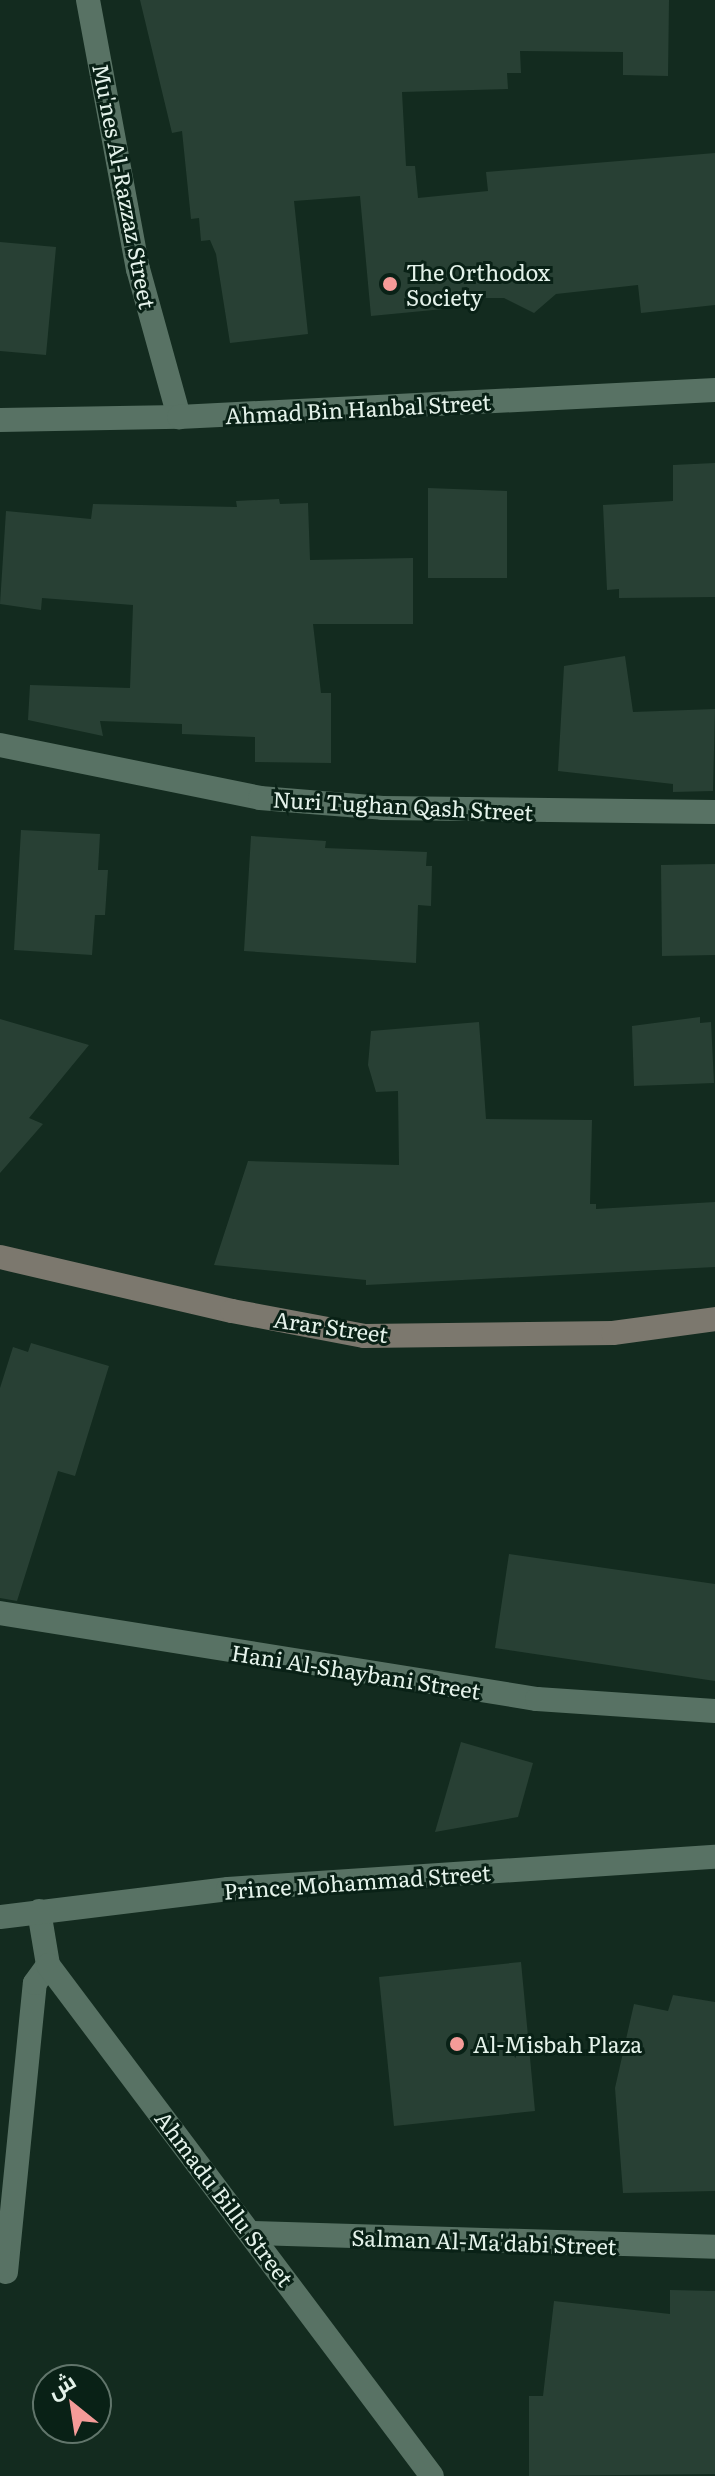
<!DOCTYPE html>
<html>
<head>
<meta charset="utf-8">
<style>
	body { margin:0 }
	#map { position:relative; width:715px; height:2476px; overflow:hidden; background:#132b1f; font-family:Literata,Cairo,serif }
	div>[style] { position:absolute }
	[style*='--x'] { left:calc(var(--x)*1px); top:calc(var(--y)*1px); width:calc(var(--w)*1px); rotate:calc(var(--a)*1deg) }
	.building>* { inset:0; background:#284034 }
	.service>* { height:24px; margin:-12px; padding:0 12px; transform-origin:12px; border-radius:12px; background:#587264 }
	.minor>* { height:24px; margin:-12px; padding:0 12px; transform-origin:12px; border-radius:12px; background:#587264 }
	.tertiary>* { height:24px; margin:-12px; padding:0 12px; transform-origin:12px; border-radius:12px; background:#587264 }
	.secondary>* { height:24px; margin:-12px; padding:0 12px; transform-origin:12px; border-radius:12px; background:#7c786e }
	.dots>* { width:22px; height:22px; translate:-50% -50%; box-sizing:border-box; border:4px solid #092116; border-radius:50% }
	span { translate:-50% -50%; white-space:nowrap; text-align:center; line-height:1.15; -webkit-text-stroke:6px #092116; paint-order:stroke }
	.street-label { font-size:22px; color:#e4f2ea }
	.poi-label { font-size:22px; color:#e4f2ea }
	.left { translate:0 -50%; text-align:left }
	.north { position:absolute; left:32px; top:2364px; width:80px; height:80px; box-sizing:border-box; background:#092116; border:2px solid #61756b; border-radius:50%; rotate:330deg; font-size:22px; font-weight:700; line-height:32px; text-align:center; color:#e4f2ea }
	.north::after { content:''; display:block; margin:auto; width:28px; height:36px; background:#f59b98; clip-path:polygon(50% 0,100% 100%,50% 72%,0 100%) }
</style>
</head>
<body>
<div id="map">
	<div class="building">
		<i style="clip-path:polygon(140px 0,669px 0,668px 76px,623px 75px,623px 52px,520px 51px,521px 73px,507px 73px,508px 89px,402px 92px,406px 166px,415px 166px,418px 198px,488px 191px,486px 172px,715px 153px,715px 305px,641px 313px,638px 285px,556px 294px,534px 313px,504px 298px,453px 298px,454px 308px,371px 316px,360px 196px,294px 201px,308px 334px,230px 343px,216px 254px,210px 240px,201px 241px,199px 218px,191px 219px,182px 131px,172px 133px)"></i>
		<i style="clip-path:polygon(0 242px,56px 247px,46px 355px,0 351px)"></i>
		<i style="clip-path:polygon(715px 463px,715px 597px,619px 598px,619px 589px,607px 590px,603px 505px,673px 501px,673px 465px)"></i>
		<i style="clip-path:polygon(428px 488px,507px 491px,507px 578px,428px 578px)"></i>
		<i style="clip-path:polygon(279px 499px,280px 504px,308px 503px,310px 560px,413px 558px,413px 624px,313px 624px,321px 693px,331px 693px,331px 763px,255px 762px,255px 737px,182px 734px,182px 724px,100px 721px,103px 736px,28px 720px,30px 685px,130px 688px,133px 605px,42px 598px,41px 610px,0 604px,6px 511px,91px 519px,93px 504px,237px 507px,236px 501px)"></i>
		<i style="clip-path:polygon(625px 656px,633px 712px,715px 709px,713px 791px,673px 792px,673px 784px,558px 771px,564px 666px)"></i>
		<i style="clip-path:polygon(21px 830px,100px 834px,98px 870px,108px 870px,105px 915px,95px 915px,92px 955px,14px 950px)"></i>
		<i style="clip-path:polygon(251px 836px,326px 841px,325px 848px,427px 852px,426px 866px,432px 866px,431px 906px,418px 905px,416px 963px,244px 951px)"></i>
		<i style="clip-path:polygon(715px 864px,715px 955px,662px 956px,661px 865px)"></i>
		<i style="clip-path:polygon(700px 1017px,700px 1023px,711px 1022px,714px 1083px,634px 1086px,632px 1026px)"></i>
		<i style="clip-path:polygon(0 1019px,89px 1045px,29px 1118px,43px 1124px,0 1173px)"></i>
		<i style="clip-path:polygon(479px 1022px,486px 1119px,592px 1120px,590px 1204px,596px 1204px,596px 1209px,715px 1202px,715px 1267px,366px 1285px,366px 1280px,214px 1265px,248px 1161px,399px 1165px,398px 1091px,376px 1092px,368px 1065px,371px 1031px)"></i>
		<i style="clip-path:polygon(31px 1343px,109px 1366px,75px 1476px,58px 1471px,17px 1601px,0 1598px,0 1388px,13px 1347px,28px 1352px)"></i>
		<i style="clip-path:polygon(509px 1554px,715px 1584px,715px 1681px,495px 1648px)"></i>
		<i style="clip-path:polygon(461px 1742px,533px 1763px,518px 1817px,435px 1832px)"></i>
		<i style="clip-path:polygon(521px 1962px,535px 2111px,394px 2126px,379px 1977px)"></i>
		<i style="clip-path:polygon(673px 1995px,715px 2002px,715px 2191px,623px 2193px,615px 2088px,634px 2004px,668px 2011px)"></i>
		<i style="clip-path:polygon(670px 2290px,715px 2291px,715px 2474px,529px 2476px,529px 2396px,543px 2396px,554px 2301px,670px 2314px)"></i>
	</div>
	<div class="service">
		<i style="--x:6;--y:2272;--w:290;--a:-84.3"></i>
		<i style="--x:35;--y:1983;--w:22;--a:-54"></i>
	</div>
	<div class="minor">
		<i style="--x:88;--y:0;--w:274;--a:79.5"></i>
		<i style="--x:138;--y:269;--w:154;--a:74.5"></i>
		<i style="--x:0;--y:745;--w:265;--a:11.5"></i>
		<i style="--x:260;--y:798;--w:123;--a:4.6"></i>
		<i style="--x:383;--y:808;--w:332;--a:0.7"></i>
		<i style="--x:39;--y:1911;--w:55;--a:80.5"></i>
		<i style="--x:48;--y:1965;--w:639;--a:53.08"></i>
		<i style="--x:252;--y:2233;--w:463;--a:1.7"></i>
	</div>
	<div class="tertiary">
		<i style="--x:0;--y:420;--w:179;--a:-1"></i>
		<i style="--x:179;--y:417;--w:537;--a:-2.88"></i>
		<i style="--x:0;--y:1613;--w:544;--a:9.1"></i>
		<i style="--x:537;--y:1699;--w:178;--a:3.9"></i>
		<i style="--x:0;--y:1917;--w:230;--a:-7"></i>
		<i style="--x:228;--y:1889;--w:488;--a:-3.8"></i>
	</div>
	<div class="secondary">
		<i style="--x:0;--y:1257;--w:238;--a:13.1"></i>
		<i style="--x:232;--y:1311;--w:134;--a:10.7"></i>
		<i style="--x:364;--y:1336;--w:249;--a:-0.7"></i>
		<i style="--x:613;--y:1333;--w:103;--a:-7.8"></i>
	</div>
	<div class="dots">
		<i style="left:390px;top:284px;background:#f59b98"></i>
		<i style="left:457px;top:2044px;background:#f59b98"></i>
	</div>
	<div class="street-label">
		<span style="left:125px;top:186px;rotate:79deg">Mu'nes Al-Razzaz Street</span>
		<span style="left:358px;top:408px;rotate:-3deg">Ahmad Bin Hanbal Street</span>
		<span style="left:403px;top:805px;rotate:3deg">Nuri Tughan Qash Street</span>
		<span style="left:331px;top:1326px;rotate:8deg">Arar Street</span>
		<span style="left:356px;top:1671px;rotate:9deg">Hani Al-Shaybani Street</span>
		<span style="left:357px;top:1881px;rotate:-4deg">Prince Mohammad Street</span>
		<span style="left:225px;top:2198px;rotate:53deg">Ahmadu Billu Street</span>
		<span style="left:484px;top:2241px;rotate:2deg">Salman Al-Ma'dabi Street</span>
	</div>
	<div class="poi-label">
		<span class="left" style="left:406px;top:284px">The Orthodox<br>Society</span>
		<span class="left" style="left:473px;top:2044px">Al-Misbah Plaza</span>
	</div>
	<div class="north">ش</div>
</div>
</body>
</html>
